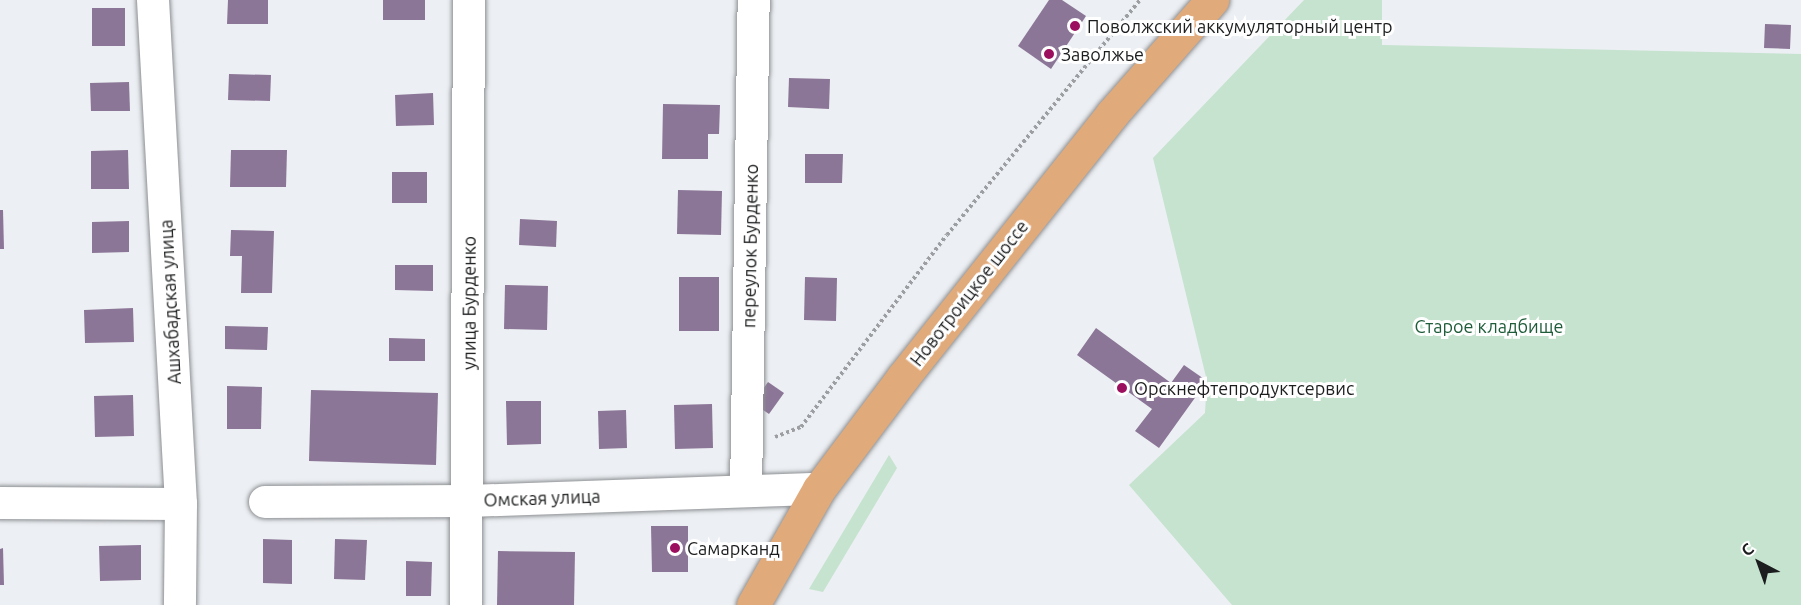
<!DOCTYPE html>
<html>
<head>
<meta charset="utf-8">
<style>
	body { margin:0 }
	#map { position:relative; width:1801px; height:605px; overflow:hidden; background:#eceff3; font-family:Ubuntu,sans-serif }
	div>[style] { position:absolute }
	[style*='--x'] { left:calc(var(--x)*1px); top:calc(var(--y)*1px); width:calc(var(--w)*1px); rotate:calc(var(--a)*1deg) }
	.green>* { inset:0; background:#c5e3ce }
	.building>* { inset:0; background:#8c7697 }
	.path>* { height:4px; margin-top:-2px; transform-origin:0; background:repeating-linear-gradient(90deg,#9c9ea1 0 3px,transparent 0 6px) }
	.roads { filter:drop-shadow(0 0 2px #8d9093) drop-shadow(0 0 2px #8d9093) }
	.minor>* { height:32px; margin:-16px; padding:0 16px; transform-origin:16px; border-radius:16px; background:#fff }
	.major>* { height:33px; margin:-16.5px; padding:0 16.5px; transform-origin:16.5px; border-radius:16.5px; background:#e1aa7b }
	.dots>* { width:16px; height:16px; translate:-50% -50%; box-sizing:border-box; border:3px solid #fff; border-radius:50% }
	span { translate:-50% -50%; white-space:nowrap; text-align:center; line-height:1.15; -webkit-text-stroke:6px #fff; paint-order:stroke }
	.poi-label { font-size:18px; color:#1c1d1e }
	.left { translate:0 -50%; text-align:left }
	.street-label { font-size:18px; color:#1c1d1e }
	.park-label { font-size:18px; color:#1f5d3a }
	.north { position:absolute; left:1729px; top:533px; width:60px; height:60px; -webkit-text-stroke:4px #fff; paint-order:stroke; rotate:319deg; font-size:16px; font-weight:700; line-height:24px; text-align:center; color:#1c1d1e }
	.north::after { content:''; display:block; margin:auto; width:21px; height:27px; background:#1c1d1e; clip-path:polygon(50% 0,100% 100%,50% 72%,0 100%) }
</style>
</head>
<body>
<div id="map">
	<div class="green">
		<i style="clip-path:polygon(1304px 0,1382px 0,1382px 45px,1801px 54px,1801px 605px,1232px 605px,1129px 485px,1205px 413px,1207px 381px,1153px 158px)"></i>
		<i style="clip-path:polygon(889px 455px,897px 468px,823px 592px,809px 589px)"></i>
	</div>
	<div class="building">
		<i style="clip-path:polygon(228px 0,268px 0,268px 24px,227px 24px)"></i>
		<i style="clip-path:polygon(383px 0,425px 0,425px 20px,383px 20px)"></i>
		<i style="clip-path:polygon(1049px 0,1062px 0,1086px 16px,1051px 69px,1018px 46px)"></i>
		<i style="clip-path:polygon(92px 8px,125px 8px,125px 46px,92px 46px)"></i>
		<i style="clip-path:polygon(1765px 24px,1791px 25px,1790px 49px,1764px 48px)"></i>
		<i style="clip-path:polygon(229px 74px,271px 75px,270px 101px,228px 100px)"></i>
		<i style="clip-path:polygon(789px 78px,830px 79px,829px 109px,788px 107px)"></i>
		<i style="clip-path:polygon(129px 82px,130px 111px,91px 111px,90px 83px)"></i>
		<i style="clip-path:polygon(433px 93px,434px 125px,396px 126px,395px 95px)"></i>
		<i style="clip-path:polygon(663px 104px,720px 105px,719px 134px,708px 134px,708px 159px,662px 159px)"></i>
		<i style="clip-path:polygon(128px 150px,129px 189px,91px 189px,91px 151px)"></i>
		<i style="clip-path:polygon(231px 150px,287px 150px,286px 187px,230px 187px)"></i>
		<i style="clip-path:polygon(805px 154px,843px 154px,842px 183px,805px 183px)"></i>
		<i style="clip-path:polygon(392px 172px,427px 172px,427px 203px,392px 203px)"></i>
		<i style="clip-path:polygon(678px 190px,722px 191px,721px 235px,677px 234px)"></i>
		<i style="clip-path:polygon(0 210px,3px 210px,4px 249px,0 249px)"></i>
		<i style="clip-path:polygon(520px 219px,557px 221px,556px 247px,519px 245px)"></i>
		<i style="clip-path:polygon(129px 221px,129px 252px,92px 253px,92px 222px)"></i>
		<i style="clip-path:polygon(231px 230px,274px 231px,272px 293px,241px 293px,242px 256px,230px 256px)"></i>
		<i style="clip-path:polygon(395px 265px,433px 265px,433px 291px,395px 290px)"></i>
		<i style="clip-path:polygon(679px 277px,719px 277px,719px 331px,679px 331px)"></i>
		<i style="clip-path:polygon(805px 277px,837px 278px,836px 321px,804px 320px)"></i>
		<i style="clip-path:polygon(505px 285px,548px 286px,547px 330px,504px 329px)"></i>
		<i style="clip-path:polygon(133px 308px,134px 342px,85px 343px,84px 310px)"></i>
		<i style="clip-path:polygon(225px 326px,268px 327px,267px 350px,225px 349px)"></i>
		<i style="clip-path:polygon(1096px 328px,1171px 383px,1184px 365px,1207px 381px,1159px 448px,1135px 431px,1152px 409px,1077px 355px)"></i>
		<i style="clip-path:polygon(389px 338px,425px 339px,425px 361px,389px 361px)"></i>
		<i style="clip-path:polygon(768px 382px,784px 393px,769px 414px,753px 403px)"></i>
		<i style="clip-path:polygon(227px 386px,262px 387px,261px 429px,227px 429px)"></i>
		<i style="clip-path:polygon(311px 390px,438px 393px,436px 465px,309px 461px)"></i>
		<i style="clip-path:polygon(133px 395px,134px 436px,95px 437px,94px 396px)"></i>
		<i style="clip-path:polygon(506px 401px,541px 401px,541px 444px,507px 445px)"></i>
		<i style="clip-path:polygon(712px 404px,713px 448px,675px 449px,674px 405px)"></i>
		<i style="clip-path:polygon(626px 410px,627px 448px,599px 449px,598px 411px)"></i>
		<i style="clip-path:polygon(651px 526px,688px 526px,688px 572px,652px 572px)"></i>
		<i style="clip-path:polygon(263px 539px,292px 540px,292px 584px,263px 583px)"></i>
		<i style="clip-path:polygon(335px 539px,367px 540px,365px 580px,334px 579px)"></i>
		<i style="clip-path:polygon(141px 545px,141px 580px,100px 581px,99px 546px)"></i>
		<i style="clip-path:polygon(3px 548px,4px 585px,0 585px,0 549px)"></i>
		<i style="clip-path:polygon(498px 551px,575px 552px,574px 605px,497px 605px)"></i>
		<i style="clip-path:polygon(406px 561px,432px 562px,431px 596px,406px 596px)"></i>
	</div>
	<div class="path">
		<i style="--x:775;--y:437;--w:28;--a:-21"></i>
		<i style="--x:801;--y:427;--w:241;--a:-52.8"></i>
		<i style="--x:947;--y:235;--w:304;--a:-50.6"></i>
	</div>
	<div class="roads">
		<div class="minor">
			<i style="--x:153;--y:0;--w:505;--a:86.82"></i>
			<i style="--x:181;--y:504;--w:101;--a:90.6"></i>
			<i style="--x:746;--y:491;--w:491;--a:-89.1"></i>
			<i style="--x:265;--y:502;--w:204;--a:-0.3"></i>
			<i style="--x:469;--y:501;--w:350;--a:-2"></i>
			<i style="--x:0;--y:503;--w:181;--a:0.3"></i>
			<i style="--x:466;--y:605;--w:605;--a:-89.72"></i>
		</div>
		<div class="major">
			<i style="--x:753;--y:605;--w:133;--a:-60.4"></i>
			<i style="--x:819;--y:489;--w:140;--a:-53.1"></i>
			<i style="--x:903;--y:377;--w:336;--a:-51.5"></i>
			<i style="--x:1112;--y:114;--w:152;--a:-48.7"></i>
		</div>
	</div>
	<div class="dots">
		<i style="left:1075px;top:26px;background:#9c0f5e"></i>
		<i style="left:1049px;top:54px;background:#9c0f5e"></i>
		<i style="left:1122px;top:388px;background:#9c0f5e"></i>
		<i style="left:675px;top:548px;background:#9c0f5e"></i>
	</div>
	<div class="poi-label">
		<span class="left" style="left:1087px;top:26px">Поволжский аккумуляторный центр</span>
		<span class="left" style="left:1061px;top:54px">Заволжье</span>
		<span class="left" style="left:1134px;top:388px">Орскнефтепродуктсервис</span>
		<span class="left" style="left:687px;top:548px">Самарканд</span>
	</div>
	<div class="street-label">
		<span style="left:750px;top:246px;rotate:-89deg">переулок Бурденко</span>
		<span style="left:969px;top:293px;rotate:-52deg">Новотроицкое шоссе</span>
		<span style="left:170px;top:302px;rotate:-93deg">Ашхабадская улица</span>
		<span style="left:469px;top:303px;rotate:-90deg">улица Бурденко</span>
		<span style="left:542px;top:498px;rotate:-2deg">Омская улица</span>
	</div>
	<div class="park-label">
		<span style="left:1489px;top:326px">Старое кладбище</span>
	</div>
	<div class="north">С</div>
</div>
</body>
</html>
